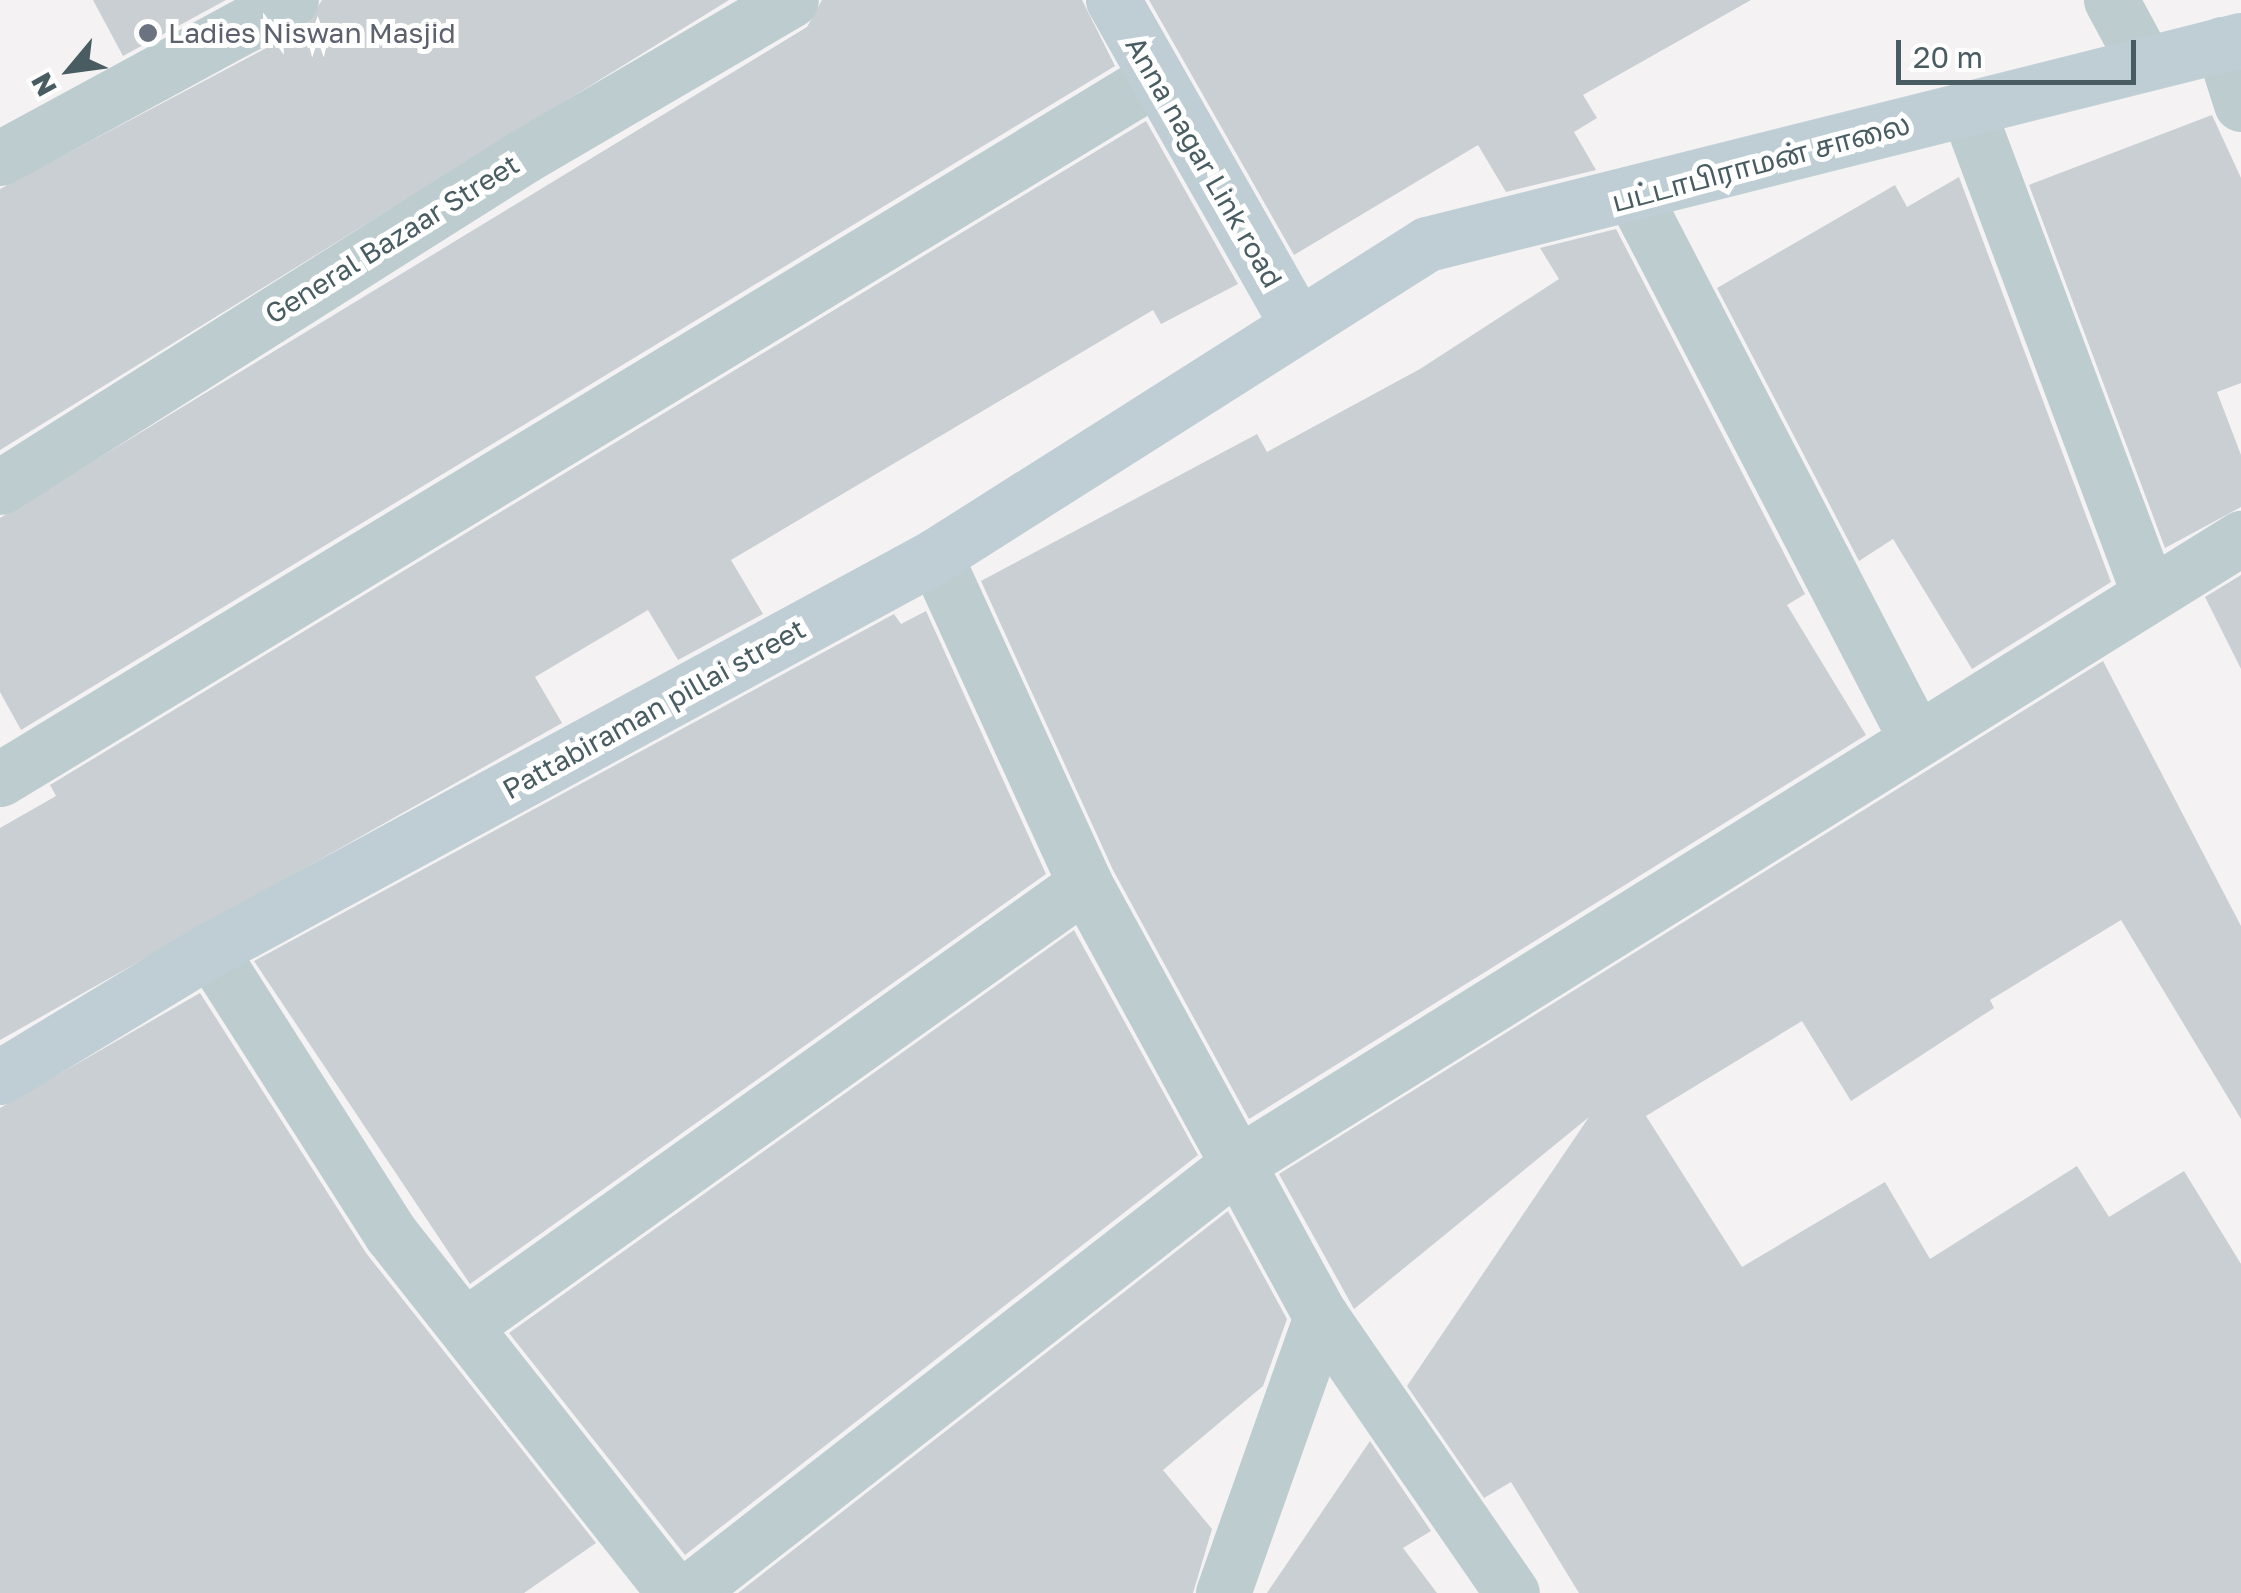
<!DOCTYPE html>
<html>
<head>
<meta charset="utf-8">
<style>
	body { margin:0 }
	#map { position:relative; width:2241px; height:1593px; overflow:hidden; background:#f4f2f3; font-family:"Golos Text","Noto Sans Tamil",sans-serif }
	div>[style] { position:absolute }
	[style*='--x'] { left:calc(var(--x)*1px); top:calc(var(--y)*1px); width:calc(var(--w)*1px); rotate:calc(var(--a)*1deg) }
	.building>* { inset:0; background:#c9cfd2 }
	.street>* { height:55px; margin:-27.5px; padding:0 27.5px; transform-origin:27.5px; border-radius:27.5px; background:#bdcccf }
	.secondary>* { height:55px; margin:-27.5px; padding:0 27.5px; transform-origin:27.5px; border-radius:27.5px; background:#beced4 }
	.dots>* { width:28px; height:28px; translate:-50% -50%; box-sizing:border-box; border:5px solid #fff; border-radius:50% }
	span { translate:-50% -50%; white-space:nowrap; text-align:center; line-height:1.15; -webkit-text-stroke:10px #fff; paint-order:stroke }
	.worship-label { font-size:28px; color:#5b616d }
	.left { translate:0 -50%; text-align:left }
	.street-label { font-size:28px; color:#495c61 }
	.north { position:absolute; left:20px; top:20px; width:100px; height:100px; -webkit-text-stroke:8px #fff; paint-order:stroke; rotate:241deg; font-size:28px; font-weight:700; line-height:40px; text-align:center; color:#495c61 }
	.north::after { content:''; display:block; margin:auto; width:35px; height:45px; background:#495c61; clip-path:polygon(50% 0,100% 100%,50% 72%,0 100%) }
	.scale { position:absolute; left:1896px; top:40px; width:240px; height:45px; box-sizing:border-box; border:5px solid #495c61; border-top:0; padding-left:12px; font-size:30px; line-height:35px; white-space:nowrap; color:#495c61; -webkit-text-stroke:8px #fff; paint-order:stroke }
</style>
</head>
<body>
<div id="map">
	<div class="building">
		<i style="clip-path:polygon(93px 0,226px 0,123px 56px)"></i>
		<i style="clip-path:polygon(322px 0,729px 0,0 450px,0 189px,306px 27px)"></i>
		<i style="clip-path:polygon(822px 0,1082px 0,1115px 66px,21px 730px,0 692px,0 518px,807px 27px)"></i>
		<i style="clip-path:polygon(1149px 0,1751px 0,1583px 95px,1597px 118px,1574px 132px,1596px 170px,1506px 192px,1478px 145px,1294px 255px)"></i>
		<i style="clip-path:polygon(2212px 115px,2241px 178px,2241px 383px,2217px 392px,2241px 455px,2241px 507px,2165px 548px,2029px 185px)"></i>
		<i style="clip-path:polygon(1146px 121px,1238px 284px,1161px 324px,1153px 310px,731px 560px,763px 614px,678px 660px,648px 610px,535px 677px,562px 723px,0 1040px,0 828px,56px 796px,50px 785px)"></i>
		<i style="clip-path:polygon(1959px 177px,2111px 582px,1972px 669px,1893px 539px,1859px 561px,1717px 288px,1895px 185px,1907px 207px)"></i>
		<i style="clip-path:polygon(1616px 229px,1805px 594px,1787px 605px,1866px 735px,1249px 1119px,1113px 870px,981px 581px,1257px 434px,1267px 452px,1420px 369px,1559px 279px,1540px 248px)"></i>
		<i style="clip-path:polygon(2241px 575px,2241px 669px,2205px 597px)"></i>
		<i style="clip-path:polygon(926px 611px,1046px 874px,470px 1284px,254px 961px,894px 614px,901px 624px)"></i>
		<i style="clip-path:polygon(2103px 661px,2241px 926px,2241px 1119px,2121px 920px,1990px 1000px,1994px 1008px,1851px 1101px,1802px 1021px,1646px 1116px,1742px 1267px,1885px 1182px,1930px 1259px,2077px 1166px,2109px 1217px,2184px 1171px,2241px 1264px,2241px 1593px,1579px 1593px,1511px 1482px,1484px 1498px,1407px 1386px,1589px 1117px,1354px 1309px,1279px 1174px)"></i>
		<i style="clip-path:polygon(1074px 930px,1198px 1155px,685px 1555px,509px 1333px)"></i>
		<i style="clip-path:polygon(200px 993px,366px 1253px,596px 1543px,524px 1593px,0 1593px,0 1108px)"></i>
		<i style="clip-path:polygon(1228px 1211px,1287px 1319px,1263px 1386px,1163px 1470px,1212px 1529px,1193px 1593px,738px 1593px)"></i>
		<i style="clip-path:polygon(1370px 1441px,1431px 1531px,1403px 1548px,1437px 1593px,1267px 1593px)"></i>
	</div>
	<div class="street">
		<i style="--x:2111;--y:0;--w:72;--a:61.6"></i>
		<i style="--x:2222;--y:44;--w:63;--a:72.4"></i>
		<i style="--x:1967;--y:108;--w:519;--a:69.47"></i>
		<i style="--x:0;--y:158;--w:331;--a:-28.5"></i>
		<i style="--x:1635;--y:198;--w:605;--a:62.55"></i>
		<i style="--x:0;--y:487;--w:620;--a:-32.28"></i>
		<i style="--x:524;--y:156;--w:309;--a:-30.3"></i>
		<i style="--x:935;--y:556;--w:361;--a:65.4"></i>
		<i style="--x:1085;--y:884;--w:492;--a:61.4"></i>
		<i style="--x:1321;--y:1316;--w:336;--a:55.4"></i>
		<i style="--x:0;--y:779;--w:1350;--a:-31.24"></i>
		<i style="--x:210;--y:950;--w:337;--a:57.5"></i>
		<i style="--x:391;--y:1234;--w:458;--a:51.7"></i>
		<i style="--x:466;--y:1325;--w:760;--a:-35.47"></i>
		<i style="--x:687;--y:1593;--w:701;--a:-37.93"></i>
		<i style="--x:1240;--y:1162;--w:1180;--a:-31.94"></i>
		<i style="--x:1223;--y:1593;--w:294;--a:-70.5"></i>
	</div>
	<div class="secondary">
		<i style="--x:1113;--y:0;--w:370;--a:60.4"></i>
		<i style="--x:0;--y:1077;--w:245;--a:-31.2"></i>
		<i style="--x:210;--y:950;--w:825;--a:-28.52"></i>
		<i style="--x:935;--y:556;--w:583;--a:-32.38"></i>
		<i style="--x:1427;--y:244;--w:839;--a:-14.07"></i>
	</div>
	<div class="dots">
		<i style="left:148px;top:33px;background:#6b7280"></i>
	</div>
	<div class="worship-label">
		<span class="left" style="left:168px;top:33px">Ladies Niswan Masjid</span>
	</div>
	<div class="street-label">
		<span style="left:1204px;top:162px;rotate:60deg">Anna nagar Link road</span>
		<span style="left:1761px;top:163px;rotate:-15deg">பட்டாபிராமன் சாலை</span>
		<span style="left:392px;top:239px;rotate:-32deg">General Bazaar Street</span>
		<span style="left:654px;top:709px;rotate:-29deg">Pattabiraman pillai street</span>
	</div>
	<div class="north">N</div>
	<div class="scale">20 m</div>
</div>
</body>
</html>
